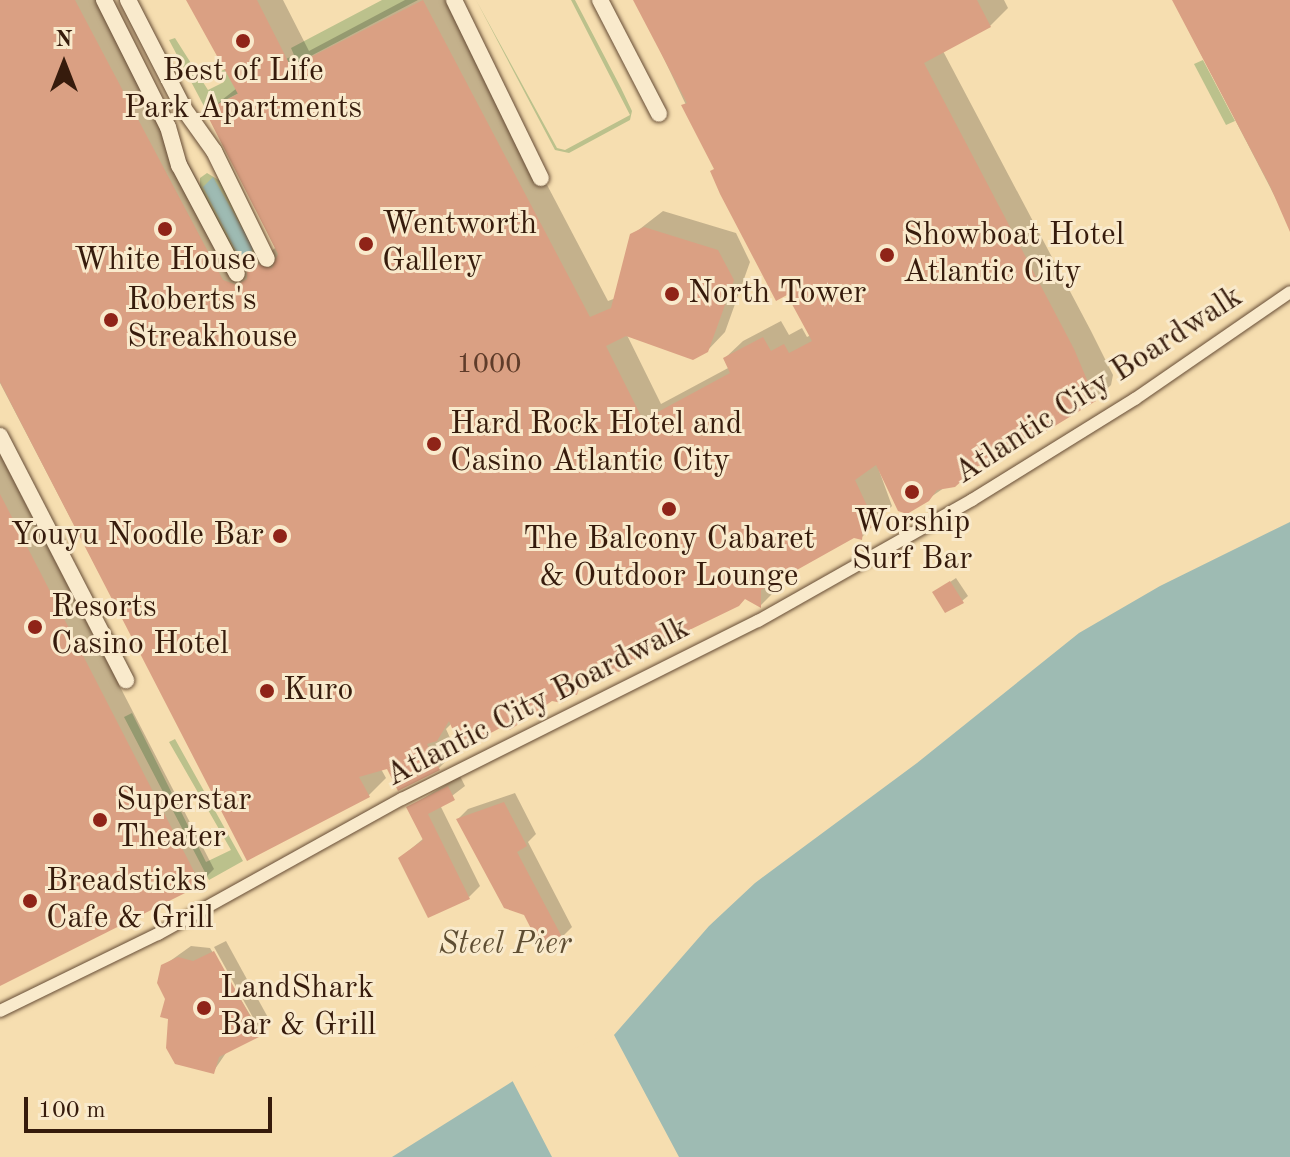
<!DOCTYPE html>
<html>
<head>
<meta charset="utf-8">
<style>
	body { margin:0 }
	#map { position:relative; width:1290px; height:1157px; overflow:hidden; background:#f6deb0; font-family:"Old Standard TT",serif }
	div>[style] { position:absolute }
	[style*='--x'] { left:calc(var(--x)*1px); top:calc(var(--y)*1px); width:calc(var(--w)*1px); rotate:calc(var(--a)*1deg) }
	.green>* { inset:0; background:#bbc18c }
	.water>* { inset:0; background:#9ebbb3 }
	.pier>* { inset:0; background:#f6deb0 }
	.shadow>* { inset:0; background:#0003 }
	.building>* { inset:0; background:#daa083 }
	.roads { filter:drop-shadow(0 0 2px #664c35) drop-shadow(0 0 2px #664c35) }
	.pedestrian>* { height:12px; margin:-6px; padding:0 6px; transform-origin:6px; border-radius:6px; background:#f9eacc }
	.minor>* { height:16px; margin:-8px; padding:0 8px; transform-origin:8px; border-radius:8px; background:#f9eacc }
	.dots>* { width:22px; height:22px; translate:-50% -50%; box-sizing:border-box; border:4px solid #f9eacc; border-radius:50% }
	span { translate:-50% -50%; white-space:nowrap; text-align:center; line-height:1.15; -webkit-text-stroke:6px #f9eacc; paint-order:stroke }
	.number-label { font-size:28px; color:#5f3c2a }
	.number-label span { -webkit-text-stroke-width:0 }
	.poi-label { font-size:32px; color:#361b0c }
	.left { translate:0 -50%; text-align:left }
	.right { translate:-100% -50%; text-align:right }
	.street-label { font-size:32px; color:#361b0c }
	.park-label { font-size:32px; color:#5e4d32; font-style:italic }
	.north { position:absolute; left:24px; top:24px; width:80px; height:80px; -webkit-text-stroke:6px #f9eacc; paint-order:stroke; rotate:0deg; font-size:22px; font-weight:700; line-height:32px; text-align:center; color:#361b0c }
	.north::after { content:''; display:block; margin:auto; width:28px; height:36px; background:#361b0c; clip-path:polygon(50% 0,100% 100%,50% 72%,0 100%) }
	.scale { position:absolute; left:24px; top:1097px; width:248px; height:36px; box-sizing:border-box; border:4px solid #361b0c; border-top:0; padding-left:10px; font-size:24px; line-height:28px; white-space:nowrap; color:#361b0c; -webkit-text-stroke:6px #f9eacc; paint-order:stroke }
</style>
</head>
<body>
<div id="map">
	<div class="green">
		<i style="clip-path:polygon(382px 0,418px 0,280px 72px,282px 61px,294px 55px,291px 48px)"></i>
		<i style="clip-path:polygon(476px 0,557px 148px,565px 150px,630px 115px,571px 0,575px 0,621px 88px,632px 111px,630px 120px,569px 153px,555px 150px)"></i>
		<i style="clip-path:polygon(175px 38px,208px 90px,224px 82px,219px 72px,225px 69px,260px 82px,206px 110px,169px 40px)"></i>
		<i style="clip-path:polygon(1203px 60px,1235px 121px,1226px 125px,1194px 64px)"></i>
		<i style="clip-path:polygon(207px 173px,222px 182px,262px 256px,239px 267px,200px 191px,200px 178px)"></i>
		<i style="clip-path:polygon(132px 713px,206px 862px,231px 850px,169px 742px,175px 739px,243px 861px,209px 880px,124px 717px)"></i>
	</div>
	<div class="water">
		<i style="clip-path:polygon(213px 177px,253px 247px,250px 257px,239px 257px,203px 187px)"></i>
		<i style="clip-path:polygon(1290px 522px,1290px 1157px,392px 1157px,513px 1081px,614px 1035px,709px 926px,755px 883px,917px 763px,1079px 633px,1160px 586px)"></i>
	</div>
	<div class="pier">
		<i style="clip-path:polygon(612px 1031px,614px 1035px,679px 1157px,552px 1157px,511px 1078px)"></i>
	</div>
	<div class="shadow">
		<i style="clip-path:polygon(0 0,102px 0,241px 263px,253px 266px,275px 248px,208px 111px,237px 88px,188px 0,283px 0,309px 51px,405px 0,450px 0,608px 301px,616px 298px,632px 235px,663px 211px,736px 233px,750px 262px,725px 332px,707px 351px,626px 333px,661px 404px,730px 367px,725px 358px,743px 341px,781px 321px,789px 335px,802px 328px,807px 337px,811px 335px,716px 168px,636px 0,1004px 0,1008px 8px,990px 26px,943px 51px,1091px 331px,1113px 375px,1111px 385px,1092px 403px,977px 465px,928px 499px,876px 462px,892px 506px,861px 538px,853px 536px,778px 578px,778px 588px,761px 605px,746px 597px,591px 678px,561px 701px,552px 699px,502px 725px,452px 723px,446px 729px,456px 751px,439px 768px,381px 769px,386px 778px,369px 795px,248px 858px,0 383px)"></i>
		<i style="clip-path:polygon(1173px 0,1290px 0,1290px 224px,1287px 220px)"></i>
		<i style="clip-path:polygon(0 454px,214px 869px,200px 883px,0 984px)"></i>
		<i style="clip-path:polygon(956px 578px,968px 596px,962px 601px,935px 592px)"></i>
		<i style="clip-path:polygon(460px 776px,465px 786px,440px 805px,480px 886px,469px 897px,400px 858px,424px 838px,409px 807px)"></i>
		<i style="clip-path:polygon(515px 793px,536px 834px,528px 842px,572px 927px,562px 937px,526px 913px,458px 819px,468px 809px)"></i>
		<i style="clip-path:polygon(226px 941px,271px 1023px,261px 1032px,214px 947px)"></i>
		<i style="clip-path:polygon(191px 946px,210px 948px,261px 1033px,228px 1050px,213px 1072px,170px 1017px,167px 999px,163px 966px)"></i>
	</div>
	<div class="building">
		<i style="clip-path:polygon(0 0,75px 0,223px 280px,237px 285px,247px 279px,247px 269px,257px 264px,272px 268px,278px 254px,205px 111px,238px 94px,186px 0,257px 0,291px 67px,423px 0,590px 317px,611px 308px,630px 234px,644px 227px,718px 250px,734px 280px,708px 352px,693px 360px,626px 336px,606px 346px,643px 420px,730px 373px,723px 358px,763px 337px,771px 351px,784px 344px,789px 353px,812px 341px,787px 295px,776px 301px,720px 194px,710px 171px,714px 169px,681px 105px,687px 103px,633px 0,977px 0,991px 27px,924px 63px,1074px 349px,1096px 401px,992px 464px,978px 466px,955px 487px,937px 490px,929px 501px,907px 514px,898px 511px,876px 465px,855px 480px,876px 525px,863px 532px,862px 540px,854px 538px,761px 590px,761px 608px,745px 599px,739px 606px,648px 650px,619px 672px,611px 670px,580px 686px,577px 695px,566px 695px,562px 703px,552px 701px,510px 730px,502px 727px,461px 749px,449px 721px,437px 741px,427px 744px,440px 770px,398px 791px,387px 769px,359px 777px,370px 797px,247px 861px,0 382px)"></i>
		<i style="clip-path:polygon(1172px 0,1290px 0,1290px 232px,1270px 186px)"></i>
		<i style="clip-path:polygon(0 494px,201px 885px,0 986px)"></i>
		<i style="clip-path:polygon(950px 581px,964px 603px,945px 613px,932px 592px)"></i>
		<i style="clip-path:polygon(448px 786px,455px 800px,428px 814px,470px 899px,428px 918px,398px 858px,423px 840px,406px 807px)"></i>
		<i style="clip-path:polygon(504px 802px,527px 846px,517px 852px,563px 939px,542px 950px,524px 915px,504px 908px,456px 819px)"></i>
		<i style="clip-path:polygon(214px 951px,261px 1036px,219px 1057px,214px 1074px,175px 1064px,166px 1048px,168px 1019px,160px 1017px,165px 999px,157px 983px,161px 965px,178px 957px,193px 961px)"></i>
	</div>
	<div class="roads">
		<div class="pedestrian">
			<i style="--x:0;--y:1011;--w:176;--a:-26"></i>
			<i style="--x:158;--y:934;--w:279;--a:-29"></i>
			<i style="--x:402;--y:799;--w:398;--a:-26.6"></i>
			<i style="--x:758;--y:621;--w:246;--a:-29.5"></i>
			<i style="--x:972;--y:500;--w:192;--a:-31.8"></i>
			<i style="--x:1135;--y:399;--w:188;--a:-34.6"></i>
		</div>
		<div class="minor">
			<i style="--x:104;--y:0;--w:142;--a:63.3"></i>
			<i style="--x:168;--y:127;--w:40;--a:74"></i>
			<i style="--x:179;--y:165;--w:123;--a:62"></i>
			<i style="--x:128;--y:0;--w:123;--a:62.8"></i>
			<i style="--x:184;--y:109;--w:52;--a:54.5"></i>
			<i style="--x:214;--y:151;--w:120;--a:63.9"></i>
			<i style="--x:454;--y:0;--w:198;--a:64"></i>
			<i style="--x:600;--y:0;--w:128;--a:62.6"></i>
			<i style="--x:0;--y:436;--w:275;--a:62.7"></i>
		</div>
	</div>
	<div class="dots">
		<i style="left:243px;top:41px;background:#8f2418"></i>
		<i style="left:165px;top:229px;background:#8f2418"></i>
		<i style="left:366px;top:244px;background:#8f2418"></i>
		<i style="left:887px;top:255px;background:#8f2418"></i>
		<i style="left:672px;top:294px;background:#8f2418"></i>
		<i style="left:111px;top:320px;background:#8f2418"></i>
		<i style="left:434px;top:444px;background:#8f2418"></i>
		<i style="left:912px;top:492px;background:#8f2418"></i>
		<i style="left:669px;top:509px;background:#8f2418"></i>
		<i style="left:280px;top:536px;background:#8f2418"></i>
		<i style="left:35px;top:627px;background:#8f2418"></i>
		<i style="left:267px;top:691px;background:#8f2418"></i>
		<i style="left:100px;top:820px;background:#8f2418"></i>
		<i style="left:30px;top:901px;background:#8f2418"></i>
		<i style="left:204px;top:1008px;background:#8f2418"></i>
	</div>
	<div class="number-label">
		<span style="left:489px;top:365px">1000</span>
	</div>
	<div class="poi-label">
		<span style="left:243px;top:91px">Best of Life<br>Park Apartments</span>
		<span class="left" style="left:382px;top:244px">Wentworth<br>Gallery</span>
		<span class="left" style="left:903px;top:255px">Showboat Hotel<br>Atlantic City</span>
		<span style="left:165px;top:261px">White House</span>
		<span class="left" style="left:688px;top:294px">North Tower</span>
		<span class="left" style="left:127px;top:320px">Roberts's<br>Streakhouse</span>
		<span class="left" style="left:450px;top:444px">Hard Rock Hotel and<br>Casino Atlantic City</span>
		<span style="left:912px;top:542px">Worship<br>Surf Bar</span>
		<span class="right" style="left:264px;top:536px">Youyu Noodle Bar</span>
		<span style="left:669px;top:559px">The Balcony Cabaret<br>&amp; Outdoor Lounge</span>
		<span class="left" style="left:51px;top:627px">Resorts<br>Casino Hotel</span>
		<span class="left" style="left:283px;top:691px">Kuro</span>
		<span class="left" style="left:116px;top:820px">Superstar<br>Theater</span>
		<span class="left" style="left:46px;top:901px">Breadsticks<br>Cafe &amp; Grill</span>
		<span class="left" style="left:220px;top:1008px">LandShark<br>Bar &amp; Grill</span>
	</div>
	<div class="street-label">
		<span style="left:1099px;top:386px;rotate:-33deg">Atlantic City Boardwalk</span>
		<span style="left:538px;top:703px;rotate:-27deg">Atlantic City Boardwalk</span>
	</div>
	<div class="park-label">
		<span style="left:505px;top:945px">Steel Pier</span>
	</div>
	<div class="north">N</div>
	<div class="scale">100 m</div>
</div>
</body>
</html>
